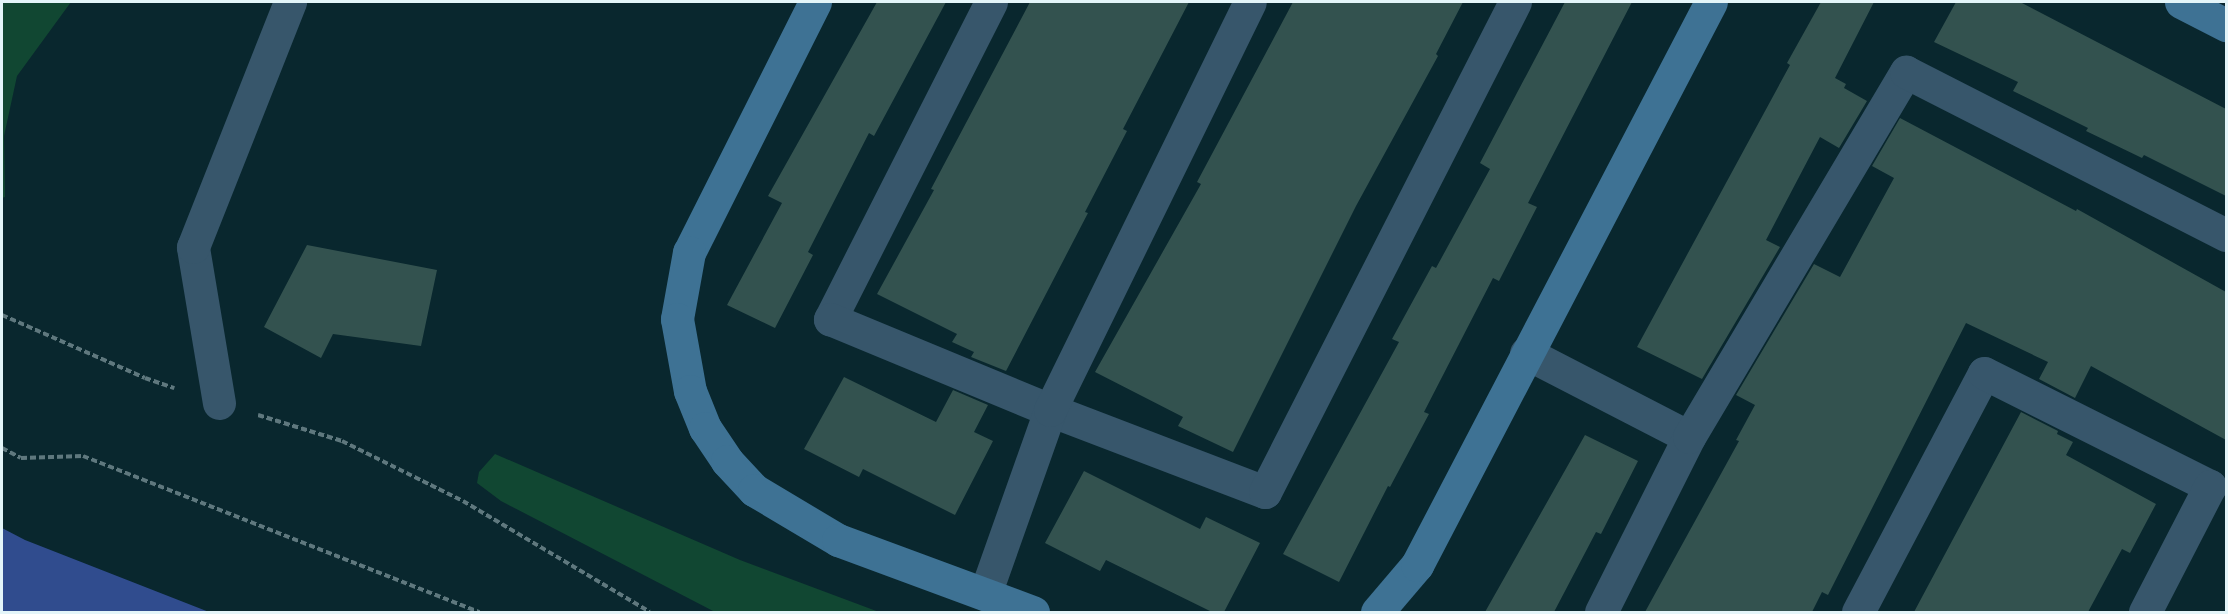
<!DOCTYPE html>
<html>
<head>
<meta charset="utf-8">
<style>
	body { margin:0 }
	#map { position:relative; width:2228px; height:614px; overflow:hidden; background:#09272e; font-family:Overpass,sans-serif }
	div>[style] { position:absolute }
	[style*='--x'] { left:calc(var(--x)*1px); top:calc(var(--y)*1px); width:calc(var(--w)*1px); rotate:calc(var(--a)*1deg) }
	.green>* { inset:0; background:#114732 }
	.water>* { inset:0; background:#304c8e }
	.building>* { inset:0; background:#33524f }
	.path>* { height:4px; margin-top:-2px; transform-origin:0; background:repeating-linear-gradient(90deg,#5f787e 0 6px,transparent 0 9px) }
	.street>* { height:33px; margin:-16.5px; padding:0 16.5px; transform-origin:16.5px; border-radius:16.5px; background:#37566b }
	.secondary>* { height:33px; margin:-16.5px; padding:0 16.5px; transform-origin:16.5px; border-radius:16.5px; background:#3e7294 }
	span { translate:-50% -50%; white-space:nowrap; text-align:center; line-height:1.15; -webkit-text-stroke:4.5px #011e24; paint-order:stroke }
	.frame { position:absolute; inset:0; border:3px solid #e4f5f9; pointer-events:none }
</style>
</head>
<body>
<div id="map">
	<div class="green">
		<i style="clip-path:polygon(2px 2px,71px 2px,17px 76px,4px 136px,5px 197px,2px 198px)"></i>
		<i style="clip-path:polygon(495px 454px,740px 560px,879px 612px,715px 612px,501px 501px,477px 483px,479px 472px)"></i>
	</div>
	<div class="water">
		<i style="clip-path:polygon(2px 528px,25px 540px,209px 612px,2px 612px)"></i>
	</div>
	<div class="building">
		<i style="clip-path:polygon(877px 2px,946px 2px,874px 136px,869px 133px,808px 252px,813px 255px,775px 328px,727px 305px,782px 203px,768px 196px)"></i>
		<i style="clip-path:polygon(1030px 2px,1189px 2px,1123px 129px,1127px 131px,1085px 212px,1088px 213px,1006px 371px,971px 357px,974px 352px,952px 342px,957px 334px,877px 294px,934px 190px,931px 189px)"></i>
		<i style="clip-path:polygon(1293px 2px,1463px 2px,1436px 54px,1438px 56px,1356px 206px,1233px 452px,1178px 426px,1183px 417px,1095px 372px,1201px 184px,1197px 182px)"></i>
		<i style="clip-path:polygon(1565px 2px,1632px 2px,1528px 203px,1537px 207px,1499px 281px,1493px 278px,1424px 412px,1429px 414px,1390px 487px,1388px 486px,1339px 582px,1283px 554px,1399px 342px,1392px 339px,1432px 266px,1436px 268px,1490px 169px,1480px 163px)"></i>
		<i style="clip-path:polygon(1821px 2px,1874px 2px,1835px 78px,1846px 84px,1844px 88px,1867px 101px,1839px 148px,1820px 137px,1766px 240px,1780px 247px,1702px 379px,1637px 347px,1790px 65px,1787px 63px)"></i>
		<i style="clip-path:polygon(1956px 2px,2020px 2px,2226px 109px,2226px 196px,2144px 155px,2142px 158px,2086px 131px,2088px 128px,2013px 91px,2018px 82px,1934px 42px)"></i>
		<i style="clip-path:polygon(1900px 118px,2076px 211px,2077px 209px,2226px 292px,2226px 440px,2091px 366px,2075px 398px,2039px 379px,2048px 362px,1966px 323px,1828px 595px,1822px 592px,1812px 612px,1645px 612px,1739px 441px,1736px 440px,1755px 405px,1736px 395px,1814px 264px,1840px 277px,1894px 178px,1872px 166px)"></i>
		<i style="clip-path:polygon(307px 245px,437px 270px,421px 346px,333px 334px,321px 358px,264px 327px)"></i>
		<i style="clip-path:polygon(844px 377px,936px 422px,953px 390px,988px 405px,974px 432px,993px 441px,955px 515px,863px 469px,859px 477px,804px 449px)"></i>
		<i style="clip-path:polygon(2021px 412px,2058px 431px,2057px 434px,2073px 442px,2066px 455px,2156px 504px,2130px 553px,2122px 549px,2088px 612px,1914px 612px)"></i>
		<i style="clip-path:polygon(1585px 435px,1638px 461px,1601px 534px,1596px 532px,1554px 612px,1485px 612px)"></i>
		<i style="clip-path:polygon(1084px 471px,1200px 529px,1206px 517px,1260px 543px,1224px 612px,1212px 612px,1106px 560px,1100px 571px,1045px 543px)"></i>
	</div>
	<div class="path">
		<i style="--x:2;--y:315;--w:156;--a:23.8"></i>
		<i style="--x:145;--y:378;--w:31;--a:19"></i>
		<i style="--x:258;--y:415;--w:88;--a:17.2"></i>
		<i style="--x:342;--y:441;--w:135;--a:26.4"></i>
		<i style="--x:463;--y:501;--w:217;--a:30.7"></i>
		<i style="--x:2;--y:448;--w:21;--a:28"></i>
		<i style="--x:21;--y:458;--w:62;--a:-1.8"></i>
		<i style="--x:83;--y:456;--w:426;--a:21.5"></i>
	</div>
	<div class="street">
		<i style="--x:991;--y:2;--w:356;--a:116.9"></i>
		<i style="--x:830;--y:319;--w:238;--a:22.5"></i>
		<i style="--x:1050;--y:410;--w:230;--a:20.9"></i>
		<i style="--x:1265;--y:492;--w:550;--a:-62.97"></i>
		<i style="--x:1526;--y:353;--w:183;--a:27.3"></i>
		<i style="--x:219;--y:403;--w:158;--a:-99.5"></i>
		<i style="--x:193;--y:247;--w:264;--a:-68.4"></i>
		<i style="--x:985;--y:594;--w:195;--a:-70.5"></i>
		<i style="--x:1050;--y:410;--w:454;--a:-63.9"></i>
		<i style="--x:1601;--y:612;--w:196;--a:-63.3"></i>
		<i style="--x:1689;--y:437;--w:425;--a:-59.3"></i>
		<i style="--x:1906;--y:72;--w:359;--a:27"></i>
		<i style="--x:1858;--y:612;--w:270;--a:-62.2"></i>
		<i style="--x:1984;--y:373;--w:253;--a:26.6"></i>
		<i style="--x:2210;--y:486;--w:142;--a:117.3"></i>
	</div>
	<div class="secondary">
		<i style="--x:815;--y:2;--w:280;--a:116.7"></i>
		<i style="--x:689;--y:252;--w:68;--a:100.2"></i>
		<i style="--x:677;--y:319;--w:73;--a:79.8"></i>
		<i style="--x:690;--y:391;--w:40;--a:68"></i>
		<i style="--x:705;--y:428;--w:40;--a:56"></i>
		<i style="--x:727;--y:461;--w:40;--a:47"></i>
		<i style="--x:754;--y:490;--w:98;--a:30.8"></i>
		<i style="--x:838;--y:540;--w:208;--a:20.3"></i>
		<i style="--x:2181;--y:2;--w:51;--a:27.1"></i>
		<i style="--x:1377;--y:612;--w:62;--a:-49.6"></i>
		<i style="--x:1417;--y:565;--w:635;--a:-62.43"></i>
	</div>
	<div class="frame"></div>
</div>
</body>
</html>
